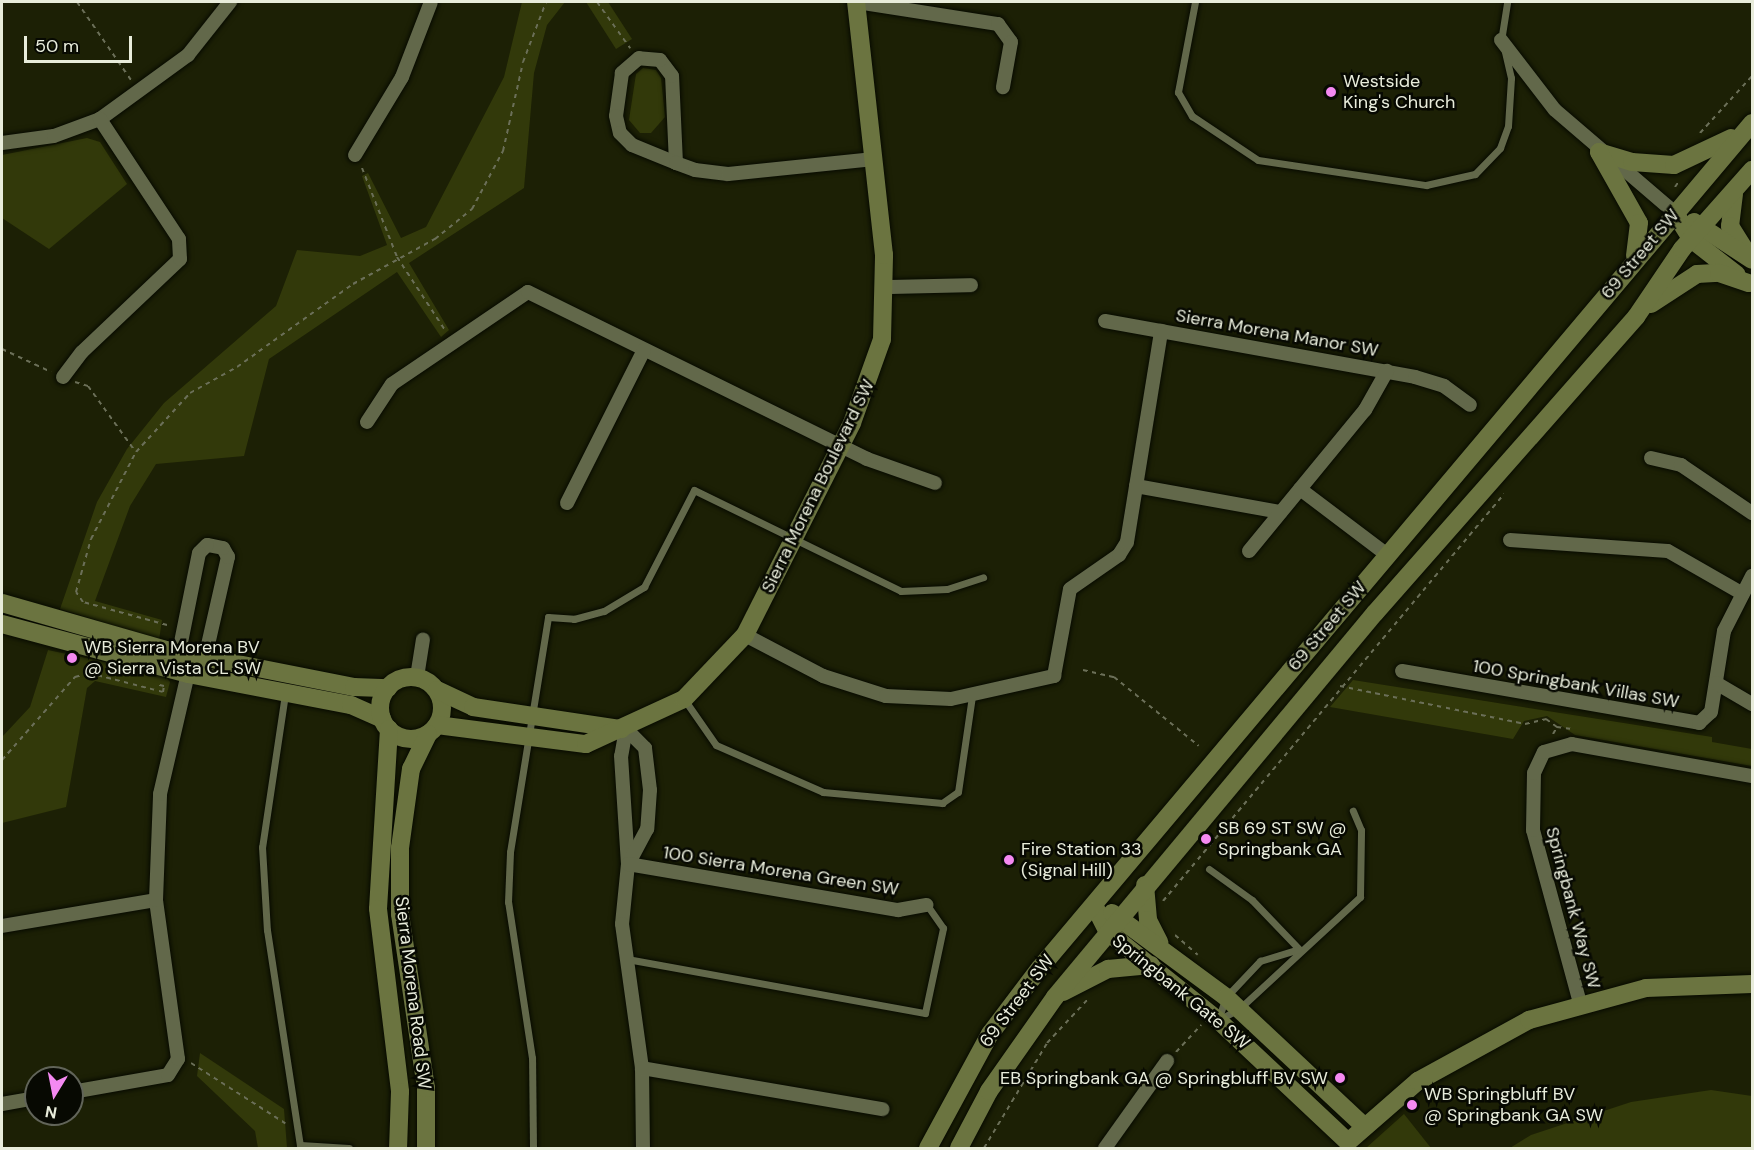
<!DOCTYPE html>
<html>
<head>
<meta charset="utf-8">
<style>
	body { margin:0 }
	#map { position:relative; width:1754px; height:1150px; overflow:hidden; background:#1c2005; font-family:"DM Sans",sans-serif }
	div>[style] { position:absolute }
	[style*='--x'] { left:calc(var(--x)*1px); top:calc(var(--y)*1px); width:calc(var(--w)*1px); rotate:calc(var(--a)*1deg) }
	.green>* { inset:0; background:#32390a }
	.path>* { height:2px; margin-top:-1px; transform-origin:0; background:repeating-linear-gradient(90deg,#6b6f58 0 4.5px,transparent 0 9px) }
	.roads { filter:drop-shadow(0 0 2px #070a00) drop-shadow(0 0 2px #070a00) }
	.lane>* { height:7px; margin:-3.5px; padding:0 3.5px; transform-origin:3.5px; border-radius:3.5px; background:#62684a }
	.street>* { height:14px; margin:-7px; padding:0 7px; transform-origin:7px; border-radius:7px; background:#62684a }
	.secondary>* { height:18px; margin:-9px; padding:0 9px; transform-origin:9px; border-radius:9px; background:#6b7440 }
	.secondary>.ring { margin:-9px; padding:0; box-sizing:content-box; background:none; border:18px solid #6b7440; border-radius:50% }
	.dots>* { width:16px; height:16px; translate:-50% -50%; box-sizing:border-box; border:3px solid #070902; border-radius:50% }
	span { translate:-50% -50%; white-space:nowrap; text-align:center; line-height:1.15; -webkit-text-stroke:5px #070902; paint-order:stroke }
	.poi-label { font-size:18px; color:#e8ecdb }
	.left { translate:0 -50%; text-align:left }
	.right { translate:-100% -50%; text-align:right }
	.street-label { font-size:18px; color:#e8ecdb }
	.frame { position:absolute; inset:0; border:3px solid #e8ecdb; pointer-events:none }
	.north { position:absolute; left:24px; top:1066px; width:60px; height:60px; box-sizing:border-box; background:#070902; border:2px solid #616459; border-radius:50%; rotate:190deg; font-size:16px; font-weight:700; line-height:24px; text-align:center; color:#e8ecdb }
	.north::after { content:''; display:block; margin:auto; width:21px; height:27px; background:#f489f1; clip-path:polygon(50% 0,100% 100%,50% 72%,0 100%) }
	.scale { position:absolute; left:24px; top:36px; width:108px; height:27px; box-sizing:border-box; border:3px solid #e8ecdb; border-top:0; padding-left:8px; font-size:18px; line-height:21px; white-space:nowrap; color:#e8ecdb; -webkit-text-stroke:4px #070902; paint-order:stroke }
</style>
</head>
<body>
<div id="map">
	<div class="green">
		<i style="clip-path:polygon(522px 2px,565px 2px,547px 25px,534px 73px,524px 188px,409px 263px,449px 330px,441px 337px,397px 272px,269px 359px,244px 456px,156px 464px,130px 506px,95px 601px,162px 620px,159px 640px,60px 609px,97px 502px,127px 449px,164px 403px,276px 306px,297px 250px,360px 256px,387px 245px,362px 176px,368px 173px,401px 238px,426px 227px,504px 77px)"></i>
		<i style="clip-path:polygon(586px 2px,608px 2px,632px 39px,616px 49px)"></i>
		<i style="clip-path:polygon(643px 68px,656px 70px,661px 78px,665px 117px,651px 133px,640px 133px,629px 120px,636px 74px)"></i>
		<i style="clip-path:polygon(87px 138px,100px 142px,127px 184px,49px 249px,2px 218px,2px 155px)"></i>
		<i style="clip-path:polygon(48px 650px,163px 674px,170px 682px,166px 697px,95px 681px,87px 688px,66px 807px,2px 823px,2px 737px,30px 707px)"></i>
		<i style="clip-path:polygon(1353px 680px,1712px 737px,1712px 742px,1752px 749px,1752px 766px,1575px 735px,1547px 716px,1524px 721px,1513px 739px,1330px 707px)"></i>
		<i style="clip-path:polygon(200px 1053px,284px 1109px,287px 1148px,258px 1148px,255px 1131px,197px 1076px)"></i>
		<i style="clip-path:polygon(1711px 1090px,1752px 1096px,1752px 1148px,1510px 1148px,1531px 1135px,1631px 1102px)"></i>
		<i style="clip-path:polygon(1404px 1114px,1431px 1148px,1366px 1148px)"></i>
	</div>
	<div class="path">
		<i style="--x:77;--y:2;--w:95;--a:55.3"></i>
		<i style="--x:597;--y:2;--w:57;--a:54.3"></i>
		<i style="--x:1700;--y:133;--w:77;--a:-47.6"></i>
		<i style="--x:362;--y:168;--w:96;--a:68.5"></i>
		<i style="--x:397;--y:257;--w:87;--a:56.7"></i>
		<i style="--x:1675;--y:187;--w:7;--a:-56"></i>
		<i style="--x:2;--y:349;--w:54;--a:25.1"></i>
		<i style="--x:75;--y:382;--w:14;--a:17"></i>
		<i style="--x:88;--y:386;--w:80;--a:54.1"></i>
		<i style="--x:167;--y:625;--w:87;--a:-164.7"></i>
		<i style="--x:83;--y:602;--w:12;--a:-125"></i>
		<i style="--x:76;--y:592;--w:55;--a:-74.2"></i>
		<i style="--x:91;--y:539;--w:98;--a:-62.7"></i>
		<i style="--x:136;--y:452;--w:80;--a:-47.5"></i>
		<i style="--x:190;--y:393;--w:54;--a:-29"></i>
		<i style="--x:237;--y:367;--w:143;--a:-35.6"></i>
		<i style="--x:353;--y:284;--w:94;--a:-28.8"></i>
		<i style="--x:435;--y:239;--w:48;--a:-39"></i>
		<i style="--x:472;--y:209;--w:66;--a:-61.9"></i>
		<i style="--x:503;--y:151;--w:91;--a:-77.3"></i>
		<i style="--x:523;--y:62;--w:64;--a:-69"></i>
		<i style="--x:1083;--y:670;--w:32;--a:13"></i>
		<i style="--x:1114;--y:677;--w:109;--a:39.1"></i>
		<i style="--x:1340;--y:686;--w:189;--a:11.6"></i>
		<i style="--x:1525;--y:724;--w:22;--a:-13"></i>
		<i style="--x:1546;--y:719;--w:14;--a:36"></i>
		<i style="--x:1553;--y:734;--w:8;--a:-60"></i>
		<i style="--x:1557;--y:727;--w:15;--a:8"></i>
		<i style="--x:2;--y:760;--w:111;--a:-48.7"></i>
		<i style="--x:75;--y:677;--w:15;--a:-16"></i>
		<i style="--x:89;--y:673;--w:76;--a:14.4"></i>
		<i style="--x:163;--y:692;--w:6;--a:-81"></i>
		<i style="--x:164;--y:686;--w:9;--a:-167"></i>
		<i style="--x:1163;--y:901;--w:531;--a:-50.04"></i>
		<i style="--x:1175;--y:935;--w:30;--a:41"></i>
		<i style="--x:1176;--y:1052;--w:37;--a:-47"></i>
		<i style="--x:191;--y:1063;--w:112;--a:32.6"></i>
		<i style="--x:984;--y:1148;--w:122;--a:-59"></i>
		<i style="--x:1047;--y:1043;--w:60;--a:-47"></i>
	</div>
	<div class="roads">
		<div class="lane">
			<i style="--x:1195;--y:2;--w:92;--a:100.7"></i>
			<i style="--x:1178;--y:92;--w:28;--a:60"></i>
			<i style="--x:1192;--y:116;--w:79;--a:33.7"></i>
			<i style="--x:1258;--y:160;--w:170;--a:8.5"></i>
			<i style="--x:1426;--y:185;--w:50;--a:-12.7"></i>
			<i style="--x:1475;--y:174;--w:36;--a:-46"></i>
			<i style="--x:1500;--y:148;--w:23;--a:-70"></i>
			<i style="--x:1508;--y:126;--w:48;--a:-86.4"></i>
			<i style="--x:1511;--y:78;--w:28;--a:-103"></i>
			<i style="--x:1501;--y:41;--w:39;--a:-81"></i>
			<i style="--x:285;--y:694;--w:155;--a:98.5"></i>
			<i style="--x:262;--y:847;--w:83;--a:86.6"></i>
			<i style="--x:267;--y:930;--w:218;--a:81.3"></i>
			<i style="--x:300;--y:1145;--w:49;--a:3.5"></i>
			<i style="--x:684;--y:699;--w:56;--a:55.2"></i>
			<i style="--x:716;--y:745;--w:117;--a:23.7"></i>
			<i style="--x:823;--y:792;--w:120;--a:5.3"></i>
			<i style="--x:942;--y:803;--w:19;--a:-35"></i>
			<i style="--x:958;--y:792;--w:97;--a:-81.7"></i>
			<i style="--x:1209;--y:869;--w:53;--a:35.8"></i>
			<i style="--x:1252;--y:900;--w:68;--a:46.2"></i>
			<i style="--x:627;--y:959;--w:303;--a:10.3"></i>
			<i style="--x:925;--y:1013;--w:87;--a:-78"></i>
			<i style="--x:943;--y:928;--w:28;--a:-125"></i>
			<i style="--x:1220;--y:1019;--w:21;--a:-28"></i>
			<i style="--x:1239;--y:1009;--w:165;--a:-42.8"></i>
			<i style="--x:1360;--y:897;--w:67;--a:-89.1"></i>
			<i style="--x:1361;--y:830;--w:21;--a:-113"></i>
			<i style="--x:1218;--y:1020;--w:24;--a:-71"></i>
			<i style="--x:1226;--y:997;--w:50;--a:-46.6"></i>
			<i style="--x:1260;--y:961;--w:39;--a:-17"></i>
			<i style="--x:533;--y:1148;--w:90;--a:-90.6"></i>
			<i style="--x:532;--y:1058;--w:158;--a:-98.7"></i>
			<i style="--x:508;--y:902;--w:50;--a:-87.7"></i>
			<i style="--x:510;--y:852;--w:238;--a:-80.8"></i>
			<i style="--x:548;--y:617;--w:26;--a:4"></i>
			<i style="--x:574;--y:619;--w:31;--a:-15"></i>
			<i style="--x:604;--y:611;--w:47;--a:-31"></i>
			<i style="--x:644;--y:587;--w:109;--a:-62.7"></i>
			<i style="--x:694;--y:490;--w:230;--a:26"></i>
			<i style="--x:901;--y:591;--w:46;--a:-2.5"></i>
			<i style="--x:947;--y:589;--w:38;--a:-18"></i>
		</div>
		<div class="street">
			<i style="--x:857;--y:2;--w:143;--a:8.9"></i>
			<i style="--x:998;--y:24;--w:22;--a:54"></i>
			<i style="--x:1011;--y:42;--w:46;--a:100.1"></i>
			<i style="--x:1501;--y:40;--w:88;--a:52.4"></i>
			<i style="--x:1555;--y:110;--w:158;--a:40.6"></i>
			<i style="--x:2;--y:143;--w:52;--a:-7.7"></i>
			<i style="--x:54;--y:136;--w:49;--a:-20.3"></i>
			<i style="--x:100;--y:119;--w:109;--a:-36"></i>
			<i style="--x:188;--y:55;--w:68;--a:-51.6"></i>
			<i style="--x:355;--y:155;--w:91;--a:-58.9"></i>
			<i style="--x:402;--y:77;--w:80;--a:-68.9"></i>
			<i style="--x:676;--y:163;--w:87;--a:-92.6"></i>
			<i style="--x:672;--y:76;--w:20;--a:-127"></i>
			<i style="--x:660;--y:60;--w:21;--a:-175"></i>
			<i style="--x:639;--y:58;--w:23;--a:139"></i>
			<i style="--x:622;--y:73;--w:43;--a:97.9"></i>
			<i style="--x:616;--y:116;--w:17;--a:77"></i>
			<i style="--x:620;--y:133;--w:17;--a:45"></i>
			<i style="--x:632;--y:145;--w:48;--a:22.2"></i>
			<i style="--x:676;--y:163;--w:20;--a:20"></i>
			<i style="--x:695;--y:170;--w:33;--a:7"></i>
			<i style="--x:728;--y:174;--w:147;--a:-5.9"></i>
			<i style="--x:886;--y:287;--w:85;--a:-1.3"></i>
			<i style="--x:1105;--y:321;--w:315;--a:10.2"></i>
			<i style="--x:1415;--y:377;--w:30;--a:17"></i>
			<i style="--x:1444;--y:386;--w:32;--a:36"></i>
			<i style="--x:63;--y:377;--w:31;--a:-53"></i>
			<i style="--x:82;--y:352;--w:135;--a:-43.5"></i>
			<i style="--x:180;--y:259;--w:20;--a:-93"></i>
			<i style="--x:179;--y:239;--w:144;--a:-123.4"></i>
			<i style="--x:367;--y:422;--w:45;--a:-56.7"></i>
			<i style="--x:392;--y:384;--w:164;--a:-34.1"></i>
			<i style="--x:528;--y:292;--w:378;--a:26.2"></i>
			<i style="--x:867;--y:459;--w:72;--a:19.4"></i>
			<i style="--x:1651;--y:458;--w:31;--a:13"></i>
			<i style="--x:1681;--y:465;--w:86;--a:34.1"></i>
			<i style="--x:1136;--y:486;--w:147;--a:10.2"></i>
			<i style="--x:1300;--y:489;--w:108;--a:37.1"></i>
			<i style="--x:567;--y:503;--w:171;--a:-63.3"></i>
			<i style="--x:1510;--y:540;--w:158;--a:4"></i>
			<i style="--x:1668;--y:551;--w:86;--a:29.8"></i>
			<i style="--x:1249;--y:551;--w:183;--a:-50.6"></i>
			<i style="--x:1365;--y:410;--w:45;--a:-60.6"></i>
			<i style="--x:745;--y:635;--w:88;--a:27.7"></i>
			<i style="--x:823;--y:676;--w:66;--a:17.6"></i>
			<i style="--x:886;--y:696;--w:65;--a:2.6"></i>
			<i style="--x:951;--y:699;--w:106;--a:-12.6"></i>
			<i style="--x:1054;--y:676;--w:88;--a:-79.6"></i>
			<i style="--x:1070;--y:589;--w:60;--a:-34.8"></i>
			<i style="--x:1119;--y:555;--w:15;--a:-58"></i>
			<i style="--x:1127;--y:542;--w:214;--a:-80.8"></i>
			<i style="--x:1402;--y:671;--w:302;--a:9.9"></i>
			<i style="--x:1699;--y:723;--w:16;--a:-43"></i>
			<i style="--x:1711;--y:712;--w:82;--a:-80.9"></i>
			<i style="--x:1724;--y:631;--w:62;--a:-63"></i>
			<i style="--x:417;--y:677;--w:38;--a:-81"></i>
			<i style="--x:1716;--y:683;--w:42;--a:30.3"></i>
			<i style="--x:626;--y:729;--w:27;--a:100"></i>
			<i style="--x:621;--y:756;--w:108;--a:86.3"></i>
			<i style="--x:628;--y:864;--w:60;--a:95.7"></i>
			<i style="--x:622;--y:924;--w:145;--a:82.1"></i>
			<i style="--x:642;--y:1068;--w:80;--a:89.3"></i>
			<i style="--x:626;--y:729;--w:27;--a:45"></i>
			<i style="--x:645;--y:748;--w:42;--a:83.2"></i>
			<i style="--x:650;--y:790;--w:39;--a:94"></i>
			<i style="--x:647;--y:829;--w:40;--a:118"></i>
			<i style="--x:628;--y:864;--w:274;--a:9.7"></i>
			<i style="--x:898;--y:910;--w:29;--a:-10"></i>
			<i style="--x:2;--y:926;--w:156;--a:-9.6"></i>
			<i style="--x:1580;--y:1003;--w:179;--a:-105.2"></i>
			<i style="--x:1533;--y:830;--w:57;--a:-89"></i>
			<i style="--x:1534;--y:773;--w:23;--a:-65"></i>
			<i style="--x:1544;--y:752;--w:29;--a:-16"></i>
			<i style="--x:1572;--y:744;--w:183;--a:10.1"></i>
			<i style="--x:642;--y:1068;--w:244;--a:9.7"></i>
			<i style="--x:72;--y:1092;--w:97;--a:-10"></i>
			<i style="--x:168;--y:1075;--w:19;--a:-58"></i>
			<i style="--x:178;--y:1059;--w:161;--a:-97.9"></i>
			<i style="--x:156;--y:900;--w:106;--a:-87.8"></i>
			<i style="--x:160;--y:794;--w:123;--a:-76.9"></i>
			<i style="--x:188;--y:674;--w:23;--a:-43"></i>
			<i style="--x:205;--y:658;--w:104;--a:-77.2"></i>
			<i style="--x:228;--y:557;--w:10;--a:-119"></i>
			<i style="--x:223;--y:548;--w:16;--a:-169"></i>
			<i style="--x:207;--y:545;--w:11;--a:135"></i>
			<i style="--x:199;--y:553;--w:101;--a:101.4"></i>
			<i style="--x:179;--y:652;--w:24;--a:68"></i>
			<i style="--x:2;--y:1104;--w:35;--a:-10"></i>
			<i style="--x:1105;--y:1148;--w:107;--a:-54.5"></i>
		</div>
		<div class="secondary">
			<i style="--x:1599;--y:152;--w:34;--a:17"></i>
			<i style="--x:1632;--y:162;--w:42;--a:4.1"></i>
			<i style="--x:1674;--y:165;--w:63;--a:-25.3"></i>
			<i style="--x:1599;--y:152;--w:81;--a:60.6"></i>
			<i style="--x:1639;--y:223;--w:33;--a:97"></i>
			<i style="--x:1734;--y:194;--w:32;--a:97"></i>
			<i style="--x:1730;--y:226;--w:26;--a:58"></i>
			<i style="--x:1675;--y:213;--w:31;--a:58"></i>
			<i style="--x:1691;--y:239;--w:58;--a:38"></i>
			<i style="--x:1694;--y:222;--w:69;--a:33.2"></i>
			<i style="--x:1651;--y:304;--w:55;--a:-33.1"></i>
			<i style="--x:1697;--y:274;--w:22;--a:-3"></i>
			<i style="--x:1719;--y:273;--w:31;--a:19"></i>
			<i style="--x:2;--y:603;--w:166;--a:16"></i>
			<i style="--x:162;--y:649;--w:196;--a:11.2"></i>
			<i style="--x:354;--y:687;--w:34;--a:2"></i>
			<i style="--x:2;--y:624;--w:193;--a:15"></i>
			<i style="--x:188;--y:674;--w:166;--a:10.8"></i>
			<i style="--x:351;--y:705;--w:34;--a:24"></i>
			<i class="ring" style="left:380px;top:677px;width:44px;height:44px"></i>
			<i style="--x:437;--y:690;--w:40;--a:25"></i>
			<i style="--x:473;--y:707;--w:150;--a:8.5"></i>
			<i style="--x:437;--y:725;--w:150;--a:7.3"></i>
			<i style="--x:586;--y:744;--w:108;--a:-24.7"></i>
			<i style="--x:684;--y:699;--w:88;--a:-46.4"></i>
			<i style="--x:745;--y:635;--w:237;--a:-63.2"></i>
			<i style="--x:852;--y:423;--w:89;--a:-70.3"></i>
			<i style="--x:882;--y:339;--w:84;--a:-88.6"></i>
			<i style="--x:884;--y:255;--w:255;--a:-96.3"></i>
			<i style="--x:389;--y:729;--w:180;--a:93.5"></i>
			<i style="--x:378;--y:909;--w:184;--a:83.1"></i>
			<i style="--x:400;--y:1092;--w:56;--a:92"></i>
			<i style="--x:1145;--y:885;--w:35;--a:85"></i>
			<i style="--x:1148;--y:920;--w:25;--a:63"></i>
			<i style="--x:1094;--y:905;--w:30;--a:63"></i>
			<i style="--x:1108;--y:932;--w:141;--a:38.7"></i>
			<i style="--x:1218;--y:1020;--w:178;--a:43.2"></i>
			<i style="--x:1348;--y:1142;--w:93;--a:-41.1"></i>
			<i style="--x:1418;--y:1081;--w:127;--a:-28.8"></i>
			<i style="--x:1529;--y:1020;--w:121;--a:-15.3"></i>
			<i style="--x:1646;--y:988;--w:106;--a:-2.2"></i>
			<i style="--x:1112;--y:913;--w:142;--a:36.4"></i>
			<i style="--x:1226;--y:997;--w:189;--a:43.1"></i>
			<i style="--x:1063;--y:992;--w:51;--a:-27.1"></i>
			<i style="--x:1108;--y:969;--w:43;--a:-5.3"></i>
			<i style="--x:426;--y:1148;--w:60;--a:-90"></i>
			<i style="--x:426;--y:1088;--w:176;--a:-98.5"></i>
			<i style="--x:400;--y:914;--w:66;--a:-90"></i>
			<i style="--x:400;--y:848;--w:80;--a:-82.1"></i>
			<i style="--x:411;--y:769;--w:39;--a:-64"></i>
			<i style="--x:928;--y:1148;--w:130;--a:-61.5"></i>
			<i style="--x:990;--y:1034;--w:83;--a:-52.9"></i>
			<i style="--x:1040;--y:968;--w:1105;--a:-49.88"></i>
			<i style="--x:959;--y:1148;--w:64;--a:-62.2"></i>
			<i style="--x:989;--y:1091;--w:115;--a:-54.9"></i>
			<i style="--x:1055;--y:997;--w:500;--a:-50.2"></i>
			<i style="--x:1375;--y:613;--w:395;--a:-48.6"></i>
			<i style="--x:1636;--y:317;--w:82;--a:-55.9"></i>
			<i style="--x:1682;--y:249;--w:106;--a:-48.5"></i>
		</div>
	</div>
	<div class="dots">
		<i style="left:1331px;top:92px;background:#f489f1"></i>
		<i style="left:72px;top:658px;background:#f489f1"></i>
		<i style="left:1206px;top:839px;background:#f489f1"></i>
		<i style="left:1009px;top:860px;background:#f489f1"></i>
		<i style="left:1340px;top:1078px;background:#f489f1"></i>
		<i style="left:1412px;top:1105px;background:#f489f1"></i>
	</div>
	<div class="poi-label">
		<span class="left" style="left:1343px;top:92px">Westside<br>King's Church</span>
		<span class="left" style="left:84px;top:658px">WB Sierra Morena BV<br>@ Sierra Vista CL SW</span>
		<span class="left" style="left:1218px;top:839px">SB 69 ST SW @<br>Springbank GA</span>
		<span class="left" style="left:1021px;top:860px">Fire Station 33<br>(Signal Hill)</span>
		<span class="right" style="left:1328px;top:1078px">EB Springbank GA @ Springbluff BV SW</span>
		<span class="left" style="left:1424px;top:1105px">WB Springbluff BV<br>@ Springbank GA SW</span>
	</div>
	<div class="street-label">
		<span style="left:1640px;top:254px;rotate:-50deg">69 Street SW</span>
		<span style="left:1277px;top:333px;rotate:10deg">Sierra Morena Manor SW</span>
		<span style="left:818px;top:486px;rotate:-64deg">Sierra Morena Boulevard SW</span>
		<span style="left:1327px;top:626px;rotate:-50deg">69 Street SW</span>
		<span style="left:1576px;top:684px;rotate:10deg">100 Springbank Villas SW</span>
		<span style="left:781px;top:871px;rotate:9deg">100 Sierra Morena Green SW</span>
		<span style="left:1573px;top:908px;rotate:75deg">Springbank Way SW</span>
		<span style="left:1181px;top:992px;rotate:39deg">Springbank Gate SW</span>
		<span style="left:413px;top:993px;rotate:83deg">Sierra Morena Road SW</span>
		<span style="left:1017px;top:1001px;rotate:-53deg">69 Street SW</span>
	</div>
	<div class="frame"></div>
	<div class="north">N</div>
	<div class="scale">50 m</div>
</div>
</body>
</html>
